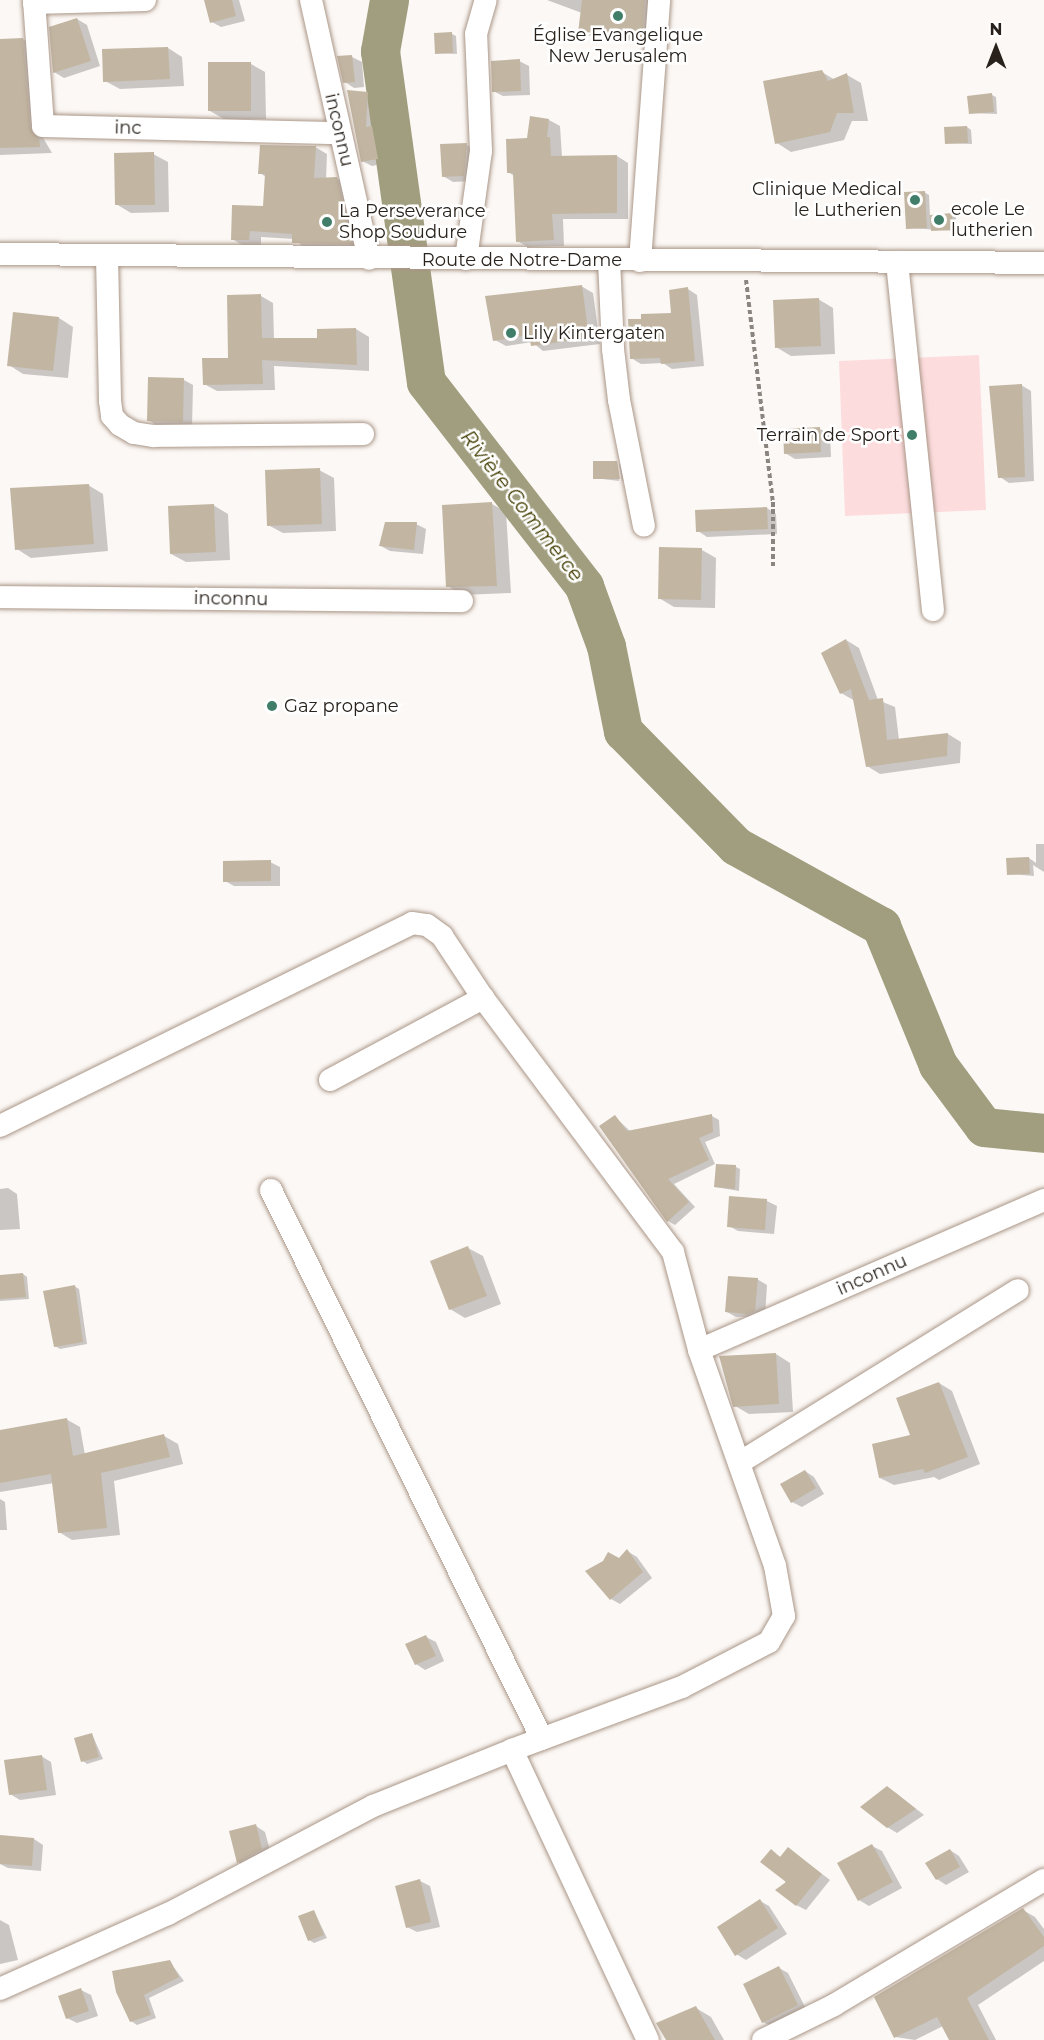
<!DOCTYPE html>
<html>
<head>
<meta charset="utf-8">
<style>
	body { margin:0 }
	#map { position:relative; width:1044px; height:2040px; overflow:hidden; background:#fcf8f5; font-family:Montserrat,sans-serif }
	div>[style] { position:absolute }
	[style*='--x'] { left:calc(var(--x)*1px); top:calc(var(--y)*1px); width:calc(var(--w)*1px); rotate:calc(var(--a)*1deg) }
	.green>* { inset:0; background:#fddcde }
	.shadow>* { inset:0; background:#0003 }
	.river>* { height:39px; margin:-19.5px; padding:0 19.5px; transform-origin:19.5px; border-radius:19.5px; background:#a19e7f }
	.building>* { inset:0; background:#c2b6a2 }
	.path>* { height:4px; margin-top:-2px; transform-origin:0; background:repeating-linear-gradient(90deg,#8b8580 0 4.5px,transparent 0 7.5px) }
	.roads { filter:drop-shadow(0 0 2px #aa9687) drop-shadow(0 0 2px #aa9687) }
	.minor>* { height:22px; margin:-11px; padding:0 11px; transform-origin:11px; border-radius:11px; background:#fff }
	.dots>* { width:16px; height:16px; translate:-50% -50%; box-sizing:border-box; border:3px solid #fff; border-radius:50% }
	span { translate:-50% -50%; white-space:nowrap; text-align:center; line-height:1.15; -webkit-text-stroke:5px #fff; paint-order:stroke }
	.poi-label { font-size:18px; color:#29221c }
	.right { translate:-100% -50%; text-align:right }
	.left { translate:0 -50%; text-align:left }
	.street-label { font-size:18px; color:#29221c }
	.water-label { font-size:20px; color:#453f04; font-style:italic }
	.north { position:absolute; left:966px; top:18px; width:60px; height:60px; -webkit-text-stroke:4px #fff; paint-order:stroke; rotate:0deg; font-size:16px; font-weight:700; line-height:24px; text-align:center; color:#29221c }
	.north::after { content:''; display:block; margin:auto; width:21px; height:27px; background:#29221c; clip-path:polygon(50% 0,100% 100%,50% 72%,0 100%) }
</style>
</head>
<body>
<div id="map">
	<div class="green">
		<i style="clip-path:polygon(979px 355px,986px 510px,845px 516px,839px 361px)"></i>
	</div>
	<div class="shadow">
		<i style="clip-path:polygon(206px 0,239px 0,245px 21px,221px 27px,212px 22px)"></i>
		<i style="clip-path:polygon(547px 0,652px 0,648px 43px,585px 35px,579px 32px,582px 13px)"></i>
		<i style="clip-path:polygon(77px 19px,87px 25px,100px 66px,64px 78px,54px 72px)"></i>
		<i style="clip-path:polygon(452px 34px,456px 36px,457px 54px,437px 53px)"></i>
		<i style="clip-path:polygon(23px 39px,36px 47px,42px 136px,52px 153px,0 155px,0 41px)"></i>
		<i style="clip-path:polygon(168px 48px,182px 57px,184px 86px,120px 89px,105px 81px)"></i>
		<i style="clip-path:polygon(352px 57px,362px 62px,364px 87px,354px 88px,345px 82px)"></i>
		<i style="clip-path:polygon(519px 61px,529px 66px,530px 95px,503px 96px,493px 91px)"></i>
		<i style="clip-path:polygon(251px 64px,265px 72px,266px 119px,224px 119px,210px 111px)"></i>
		<i style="clip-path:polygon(822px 72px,835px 80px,847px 75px,861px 83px,868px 121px,852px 121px,844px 140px,791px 152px,777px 143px)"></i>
		<i style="clip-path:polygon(349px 92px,368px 93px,377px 99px,375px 130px,381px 133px,387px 163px,372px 166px,362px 161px)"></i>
		<i style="clip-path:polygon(992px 95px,996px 97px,997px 114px,970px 113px)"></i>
		<i style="clip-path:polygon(549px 120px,560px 126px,562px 157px,617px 156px,628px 163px,628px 219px,563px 219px,564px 246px,528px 247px,517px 241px,514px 176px,508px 172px,529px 140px)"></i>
		<i style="clip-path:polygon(967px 127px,971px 130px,972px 144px,946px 143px)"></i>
		<i style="clip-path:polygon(467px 145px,476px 150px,473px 181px,453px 182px,443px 176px)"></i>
		<i style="clip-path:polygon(315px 147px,327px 154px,326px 179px,336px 178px,348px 185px,363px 249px,306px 249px,294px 239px,261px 237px,261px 246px,244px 246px,232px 239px,265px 207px,266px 177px,260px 173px)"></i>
		<i style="clip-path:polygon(153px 154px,168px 162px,169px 212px,131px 213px,116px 204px)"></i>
		<i style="clip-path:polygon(924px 192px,929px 195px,930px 216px,952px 215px,956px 217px,957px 231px,908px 228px)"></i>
		<i style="clip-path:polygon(581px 286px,593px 293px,600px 344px,543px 351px,532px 342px,506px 346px,495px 340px,487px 297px)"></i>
		<i style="clip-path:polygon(688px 289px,697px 295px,704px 366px,672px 369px,663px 363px,641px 364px,631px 358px,643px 320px,673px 314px)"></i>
		<i style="clip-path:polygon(261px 296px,273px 303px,274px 339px,319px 339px,356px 329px,369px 337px,369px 371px,274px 366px,275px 390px,217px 391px,204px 384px,230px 359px)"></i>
		<i style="clip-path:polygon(818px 299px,833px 308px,835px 354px,791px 356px,776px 347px)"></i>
		<i style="clip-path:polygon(59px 318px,73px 327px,68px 378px,23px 374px,9px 365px)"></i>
		<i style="clip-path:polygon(184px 380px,193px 385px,192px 427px,158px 426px,148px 420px)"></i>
		<i style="clip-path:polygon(1021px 385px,1031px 391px,1034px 481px,1009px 483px,1000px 477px)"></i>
		<i style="clip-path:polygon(820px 429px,830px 434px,831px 457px,795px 459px,785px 453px,784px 430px)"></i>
		<i style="clip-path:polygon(616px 462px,619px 481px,594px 478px)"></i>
		<i style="clip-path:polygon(619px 464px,621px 465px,624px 481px,622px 481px)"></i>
		<i style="clip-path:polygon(319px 470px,334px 478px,336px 531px,283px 533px,268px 525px)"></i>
		<i style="clip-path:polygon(88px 485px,103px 494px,108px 551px,31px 558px,17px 549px)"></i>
		<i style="clip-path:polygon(492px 504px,506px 512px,511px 593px,462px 595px,448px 586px)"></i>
		<i style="clip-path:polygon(213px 505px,228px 514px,230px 560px,186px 562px,171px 554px)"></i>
		<i style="clip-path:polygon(767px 508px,776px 514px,777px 534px,707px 537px,698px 531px)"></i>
		<i style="clip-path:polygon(416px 524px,426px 529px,423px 554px,390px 551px,381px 546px)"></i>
		<i style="clip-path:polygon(702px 550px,716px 558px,715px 608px,674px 607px,659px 598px)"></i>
		<i style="clip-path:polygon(846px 640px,859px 648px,878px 700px,895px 707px,899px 740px,948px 734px,961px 742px,960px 763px,880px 774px,867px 766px,855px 701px,841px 693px)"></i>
		<i style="clip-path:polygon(1036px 844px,1044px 844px,1044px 872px,1033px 865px,1034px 876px,1008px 874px,1029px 858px,1036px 863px)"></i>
		<i style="clip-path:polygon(270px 862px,280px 867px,280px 886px,234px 886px,225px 881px)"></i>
		<i style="clip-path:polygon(712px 1116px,719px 1120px,720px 1136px,705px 1142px,715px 1164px,674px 1184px,695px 1207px,675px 1225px,668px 1221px,615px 1117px,630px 1131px)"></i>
		<i style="clip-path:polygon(736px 1167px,740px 1169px,739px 1191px,715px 1187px)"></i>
		<i style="clip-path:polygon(8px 1188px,17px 1194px,20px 1229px,0 1230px,0 1189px)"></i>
		<i style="clip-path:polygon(731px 1198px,767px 1201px,777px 1206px,774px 1234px,738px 1231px,729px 1226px)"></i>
		<i style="clip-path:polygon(468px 1248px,483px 1256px,501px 1304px,465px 1318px,450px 1309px)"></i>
		<i style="clip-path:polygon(23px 1274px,27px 1277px,29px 1299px,0 1301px,0 1276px)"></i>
		<i style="clip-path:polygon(757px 1279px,767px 1285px,765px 1316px,736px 1317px,727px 1312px)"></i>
		<i style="clip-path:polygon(74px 1286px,79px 1289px,87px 1344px,60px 1349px,55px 1346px)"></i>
		<i style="clip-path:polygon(776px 1354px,790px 1363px,793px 1412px,749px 1414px,735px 1406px)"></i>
		<i style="clip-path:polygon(939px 1383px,952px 1391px,980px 1464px,939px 1480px,934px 1477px,894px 1485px,880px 1478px,912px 1436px)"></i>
		<i style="clip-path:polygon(66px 1419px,80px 1427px,85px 1455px,164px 1436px,178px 1444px,183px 1464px,114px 1481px,120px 1535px,72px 1540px,59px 1532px,54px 1483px,0 1492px,0 1431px)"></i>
		<i style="clip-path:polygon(805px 1471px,814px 1477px,824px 1494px,802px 1507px,792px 1502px)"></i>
		<i style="clip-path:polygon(0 1499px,5px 1502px,7px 1530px,0 1530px)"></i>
		<i style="clip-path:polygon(627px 1551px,637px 1557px,652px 1578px,620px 1604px,611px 1599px,619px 1560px)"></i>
		<i style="clip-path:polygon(426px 1637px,436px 1642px,444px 1661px,425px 1670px,416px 1664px)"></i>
		<i style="clip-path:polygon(92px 1734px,103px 1759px,87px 1764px,83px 1761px)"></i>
		<i style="clip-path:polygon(41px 1756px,51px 1762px,56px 1795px,20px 1800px,10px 1794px)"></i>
		<i style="clip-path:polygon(887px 1787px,896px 1793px,924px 1815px,897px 1833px,887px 1827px)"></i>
		<i style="clip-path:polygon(256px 1826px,265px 1832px,271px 1854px,247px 1867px,238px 1862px)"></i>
		<i style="clip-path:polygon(34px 1839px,43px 1845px,41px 1871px,8px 1868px,0 1864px)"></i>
		<i style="clip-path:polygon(872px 1846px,882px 1851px,902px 1888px,869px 1906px,859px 1900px)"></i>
		<i style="clip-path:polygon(789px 1849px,830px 1880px,806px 1910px,796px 1905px,771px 1851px,782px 1858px)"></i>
		<i style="clip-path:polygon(950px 1850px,959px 1856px,969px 1872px,946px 1885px,937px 1879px)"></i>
		<i style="clip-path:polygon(420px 1881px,430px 1886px,440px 1927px,417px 1932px,407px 1927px)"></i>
		<i style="clip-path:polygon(760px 1901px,769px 1906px,787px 1934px,746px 1960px,736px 1954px)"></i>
		<i style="clip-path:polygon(1023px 1910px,1035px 1917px,1044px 1929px,1044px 1961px,978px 2005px,996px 2040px,951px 2040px,943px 2026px,915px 2040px,895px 2037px)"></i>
		<i style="clip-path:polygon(314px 1911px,327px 1938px,314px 1943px,309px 1940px)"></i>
		<i style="clip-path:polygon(0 1920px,9px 1925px,18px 1960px,0 1964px)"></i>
		<i style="clip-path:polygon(169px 1961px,184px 1981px,149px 1998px,156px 2018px,137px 2025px,131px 2021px,114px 1972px)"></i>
		<i style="clip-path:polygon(779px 1968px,788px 1973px,807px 2011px,773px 2027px,763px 2022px)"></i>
		<i style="clip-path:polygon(81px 1990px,91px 1995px,98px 2016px,77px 2023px,67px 2018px)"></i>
		<i style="clip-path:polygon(696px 2008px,711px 2017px,724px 2040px,668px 2040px)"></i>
	</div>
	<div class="river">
		<i style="--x:389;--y:0;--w:52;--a:100"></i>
		<i style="--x:380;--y:51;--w:334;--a:82.1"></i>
		<i style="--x:426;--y:382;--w:258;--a:52.2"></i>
		<i style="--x:584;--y:586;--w:64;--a:69.9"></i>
		<i style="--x:606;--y:646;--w:87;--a:78.7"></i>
		<i style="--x:623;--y:731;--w:161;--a:45.5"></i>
		<i style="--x:736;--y:846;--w:166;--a:28.9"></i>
		<i style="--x:881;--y:926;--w:150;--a:67.7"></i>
		<i style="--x:938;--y:1065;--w:77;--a:53.4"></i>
		<i style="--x:984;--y:1127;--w:60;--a:5.7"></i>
	</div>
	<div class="building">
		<i style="clip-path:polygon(204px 0,232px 0,236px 16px,210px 23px)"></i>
		<i style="clip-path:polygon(582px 0,645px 0,642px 41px,578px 33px)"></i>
		<i style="clip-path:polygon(77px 18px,91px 61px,53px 73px,49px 27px)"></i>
		<i style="clip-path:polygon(452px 32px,453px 53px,435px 54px,434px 33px)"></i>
		<i style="clip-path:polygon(23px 38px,30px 127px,39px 139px,40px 147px,0 148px,0 39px)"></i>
		<i style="clip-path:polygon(168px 47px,170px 79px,103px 82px,102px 49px)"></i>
		<i style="clip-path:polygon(352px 55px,355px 82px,343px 83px,337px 56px)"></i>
		<i style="clip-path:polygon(520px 59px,521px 91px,492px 92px,491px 61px)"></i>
		<i style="clip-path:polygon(208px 62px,251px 62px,251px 111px,208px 111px)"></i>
		<i style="clip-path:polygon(822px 70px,828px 81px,847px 73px,854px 113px,837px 113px,830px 132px,775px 144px,763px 81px)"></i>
		<i style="clip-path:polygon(347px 90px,368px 92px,366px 127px,372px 126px,378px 159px,361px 162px)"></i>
		<i style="clip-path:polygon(992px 93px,994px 112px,969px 114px,967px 96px)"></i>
		<i style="clip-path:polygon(530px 116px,549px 119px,547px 137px,550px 137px,551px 156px,617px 155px,617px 213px,552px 214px,554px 240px,516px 242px,513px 173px,507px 173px,506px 139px,527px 138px)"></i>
		<i style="clip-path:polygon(967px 126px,968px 143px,945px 144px,944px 127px)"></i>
		<i style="clip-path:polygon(467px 143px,464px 176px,442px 177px,440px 144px)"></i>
		<i style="clip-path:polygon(260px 145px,316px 146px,314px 178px,337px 177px,352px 244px,292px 243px,292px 234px,250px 231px,249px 240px,231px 240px,232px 205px,263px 206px,265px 174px,258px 174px)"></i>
		<i style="clip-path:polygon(154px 152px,155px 205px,115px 205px,114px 153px)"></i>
		<i style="clip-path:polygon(925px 191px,927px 228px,906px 229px,904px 192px)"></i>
		<i style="clip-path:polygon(952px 213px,953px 230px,931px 231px,930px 215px)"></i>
		<i style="clip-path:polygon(582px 285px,589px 338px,531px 346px,529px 335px,493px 341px,485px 296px)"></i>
		<i style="clip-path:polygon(688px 287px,695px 361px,661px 364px,660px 358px,630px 359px,628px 319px,641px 319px,641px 314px,671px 313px,669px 290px)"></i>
		<i style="clip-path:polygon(261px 294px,262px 338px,317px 338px,317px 329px,356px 328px,357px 365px,262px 360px,263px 384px,203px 385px,202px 358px,228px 358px,227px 295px)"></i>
		<i style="clip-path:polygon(819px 298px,821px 346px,775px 348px,773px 300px)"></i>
		<i style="clip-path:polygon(13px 312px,59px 317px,53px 371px,7px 366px)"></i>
		<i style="clip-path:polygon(148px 377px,184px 378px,183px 422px,147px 421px)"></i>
		<i style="clip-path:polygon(1022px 384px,1025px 477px,998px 478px,989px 386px)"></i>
		<i style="clip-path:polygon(820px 427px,821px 452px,784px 454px,783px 429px)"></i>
		<i style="clip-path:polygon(593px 461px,617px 461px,620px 479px,593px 479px)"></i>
		<i style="clip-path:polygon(320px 468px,322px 524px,267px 526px,265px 470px)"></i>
		<i style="clip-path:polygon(89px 484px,94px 544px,15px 550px,10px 488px)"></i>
		<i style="clip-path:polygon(492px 502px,497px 586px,446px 587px,442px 505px)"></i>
		<i style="clip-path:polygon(214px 504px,216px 552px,170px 554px,168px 506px)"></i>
		<i style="clip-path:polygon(767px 507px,768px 529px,696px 532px,695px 510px)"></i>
		<i style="clip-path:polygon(385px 522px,417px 522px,414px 550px,379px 546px)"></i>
		<i style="clip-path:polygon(659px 547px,702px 548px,701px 600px,658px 599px)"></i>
		<i style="clip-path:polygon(846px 639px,869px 700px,883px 698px,887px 740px,948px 733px,947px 756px,866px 767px,851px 689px,840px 694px,821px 653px)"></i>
		<i style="clip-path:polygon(1029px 857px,1030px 874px,1007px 875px,1006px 858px)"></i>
		<i style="clip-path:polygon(271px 860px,271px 881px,223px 882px,223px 861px)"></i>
		<i style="clip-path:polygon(712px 1114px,713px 1132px,699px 1138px,709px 1160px,668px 1179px,689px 1202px,667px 1222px,599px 1126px,615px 1115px,627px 1131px)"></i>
		<i style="clip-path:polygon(716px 1164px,736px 1165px,735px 1189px,714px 1187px)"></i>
		<i style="clip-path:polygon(729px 1196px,767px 1199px,765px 1230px,727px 1227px)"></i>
		<i style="clip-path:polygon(468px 1246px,487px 1296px,449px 1310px,430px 1261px)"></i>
		<i style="clip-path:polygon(23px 1273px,26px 1297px,0 1299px,0 1275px)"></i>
		<i style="clip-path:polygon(728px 1276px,758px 1278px,755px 1311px,747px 1314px,725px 1312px)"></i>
		<i style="clip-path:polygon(75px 1285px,83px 1342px,54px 1347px,43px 1291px)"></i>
		<i style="clip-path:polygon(776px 1353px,779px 1404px,733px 1407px,719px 1356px)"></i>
		<i style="clip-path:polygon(939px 1382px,968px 1457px,925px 1473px,923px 1469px,879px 1478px,872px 1444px,910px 1435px,896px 1398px)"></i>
		<i style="clip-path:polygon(67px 1418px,73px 1456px,164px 1434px,170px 1457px,101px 1473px,107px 1528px,58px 1533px,51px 1474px,0 1483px,0 1430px)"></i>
		<i style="clip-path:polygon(805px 1470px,816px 1488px,791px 1503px,780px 1484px)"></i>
		<i style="clip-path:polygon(627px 1549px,643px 1572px,610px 1600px,585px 1571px,603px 1561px,608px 1552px,619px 1558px)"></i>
		<i style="clip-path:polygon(426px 1635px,436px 1656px,415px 1665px,405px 1644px)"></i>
		<i style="clip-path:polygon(92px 1733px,99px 1757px,81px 1762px,74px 1738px)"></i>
		<i style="clip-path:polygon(42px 1755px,47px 1790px,9px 1795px,4px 1760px)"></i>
		<i style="clip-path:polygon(887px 1786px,916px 1809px,887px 1828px,860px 1807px)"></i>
		<i style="clip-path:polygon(256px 1824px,262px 1849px,237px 1863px,229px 1831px)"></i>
		<i style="clip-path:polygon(0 1835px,34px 1838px,32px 1866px,0 1864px)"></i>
		<i style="clip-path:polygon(872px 1844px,893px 1882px,858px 1901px,837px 1863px)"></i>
		<i style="clip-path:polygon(788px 1847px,822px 1874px,796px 1906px,775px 1890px,786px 1882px,760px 1862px,771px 1849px,780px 1857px)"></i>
		<i style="clip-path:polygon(950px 1849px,960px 1867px,936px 1880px,925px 1863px)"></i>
		<i style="clip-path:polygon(420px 1879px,431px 1922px,406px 1928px,395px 1886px)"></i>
		<i style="clip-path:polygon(760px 1899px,778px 1928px,735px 1956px,717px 1927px)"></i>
		<i style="clip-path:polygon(1023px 1908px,1044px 1937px,1044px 1946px,967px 1998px,989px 2040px,949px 2040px,937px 2017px,894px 2038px,874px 1997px)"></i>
		<i style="clip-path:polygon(314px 1910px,324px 1935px,308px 1941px,298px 1916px)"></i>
		<i style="clip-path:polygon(170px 1960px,179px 1977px,144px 1995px,151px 2015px,130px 2022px,116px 1992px,112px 1971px)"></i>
		<i style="clip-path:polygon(779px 1966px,798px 2005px,762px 2023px,743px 1984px)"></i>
		<i style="clip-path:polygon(81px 1988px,89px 2011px,66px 2019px,58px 1996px)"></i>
		<i style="clip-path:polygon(696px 2006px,715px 2040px,666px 2040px,656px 2023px)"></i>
	</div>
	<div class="path">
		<i style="--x:746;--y:280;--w:224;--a:83.1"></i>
		<i style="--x:773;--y:502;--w:64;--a:90"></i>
	</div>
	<div class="roads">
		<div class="minor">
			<i style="--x:34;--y:0;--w:126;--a:85.9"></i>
			<i style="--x:43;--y:126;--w:296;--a:1.4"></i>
			<i style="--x:311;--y:0;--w:265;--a:77.4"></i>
			<i style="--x:34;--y:3;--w:111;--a:-1.5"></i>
			<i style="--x:0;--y:254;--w:1044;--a:0.49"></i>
			<i style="--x:107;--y:256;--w:145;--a:88.8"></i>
			<i style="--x:110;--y:401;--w:15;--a:82"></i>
			<i style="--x:112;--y:416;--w:12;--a:48"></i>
			<i style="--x:120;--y:425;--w:16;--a:30"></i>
			<i style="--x:134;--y:433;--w:20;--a:9"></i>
			<i style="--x:154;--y:436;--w:209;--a:-0.5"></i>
			<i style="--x:466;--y:259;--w:109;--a:-82.1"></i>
			<i style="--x:481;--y:151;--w:117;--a:-92.4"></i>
			<i style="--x:476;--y:34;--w:35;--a:-74"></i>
			<i style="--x:609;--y:260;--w:89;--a:87.4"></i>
			<i style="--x:613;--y:349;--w:51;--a:83.3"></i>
			<i style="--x:619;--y:400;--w:128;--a:78.8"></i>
			<i style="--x:640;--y:261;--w:262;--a:-85.8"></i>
			<i style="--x:897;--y:262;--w:350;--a:84.1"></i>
			<i style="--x:0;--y:597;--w:462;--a:0.5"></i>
			<i style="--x:330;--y:1080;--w:174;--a:-28.2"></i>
			<i style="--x:0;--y:1126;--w:459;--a:-26.2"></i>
			<i style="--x:412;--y:923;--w:15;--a:8"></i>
			<i style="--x:427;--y:925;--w:19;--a:36"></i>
			<i style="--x:442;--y:936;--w:74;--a:56.5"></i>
			<i style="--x:483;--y:998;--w:317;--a:53.2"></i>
			<i style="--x:673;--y:1252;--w:101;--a:75.1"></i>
			<i style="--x:699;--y:1350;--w:229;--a:70.6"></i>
			<i style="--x:775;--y:1566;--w:51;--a:79.8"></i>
			<i style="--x:784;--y:1616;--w:30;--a:120"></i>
			<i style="--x:769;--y:1642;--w:98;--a:152.7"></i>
			<i style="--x:682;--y:1687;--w:181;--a:159.7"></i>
			<i style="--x:271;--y:1190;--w:612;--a:63.73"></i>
			<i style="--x:699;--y:1350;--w:376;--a:-23.5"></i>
			<i style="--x:739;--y:1463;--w:328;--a:-31.8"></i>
			<i style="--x:0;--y:1989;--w:184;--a:-24.1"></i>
			<i style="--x:168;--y:1914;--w:232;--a:-27.8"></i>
			<i style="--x:373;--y:1806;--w:150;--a:-21.9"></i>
			<i style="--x:512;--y:1750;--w:320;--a:64.9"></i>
			<i style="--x:763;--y:2040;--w:79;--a:-26.2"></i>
			<i style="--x:834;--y:2005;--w:244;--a:-30.8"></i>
		</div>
	</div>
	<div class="dots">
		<i style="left:618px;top:16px;background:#407e6a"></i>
		<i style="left:915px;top:200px;background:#407e6a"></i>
		<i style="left:939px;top:220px;background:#407e6a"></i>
		<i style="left:327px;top:222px;background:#407e6a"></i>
		<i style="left:511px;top:333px;background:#407e6a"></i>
		<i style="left:912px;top:435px;background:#407e6a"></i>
		<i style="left:272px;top:706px;background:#407e6a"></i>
	</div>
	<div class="poi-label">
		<span style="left:618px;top:46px">Église Evangelique<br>New Jerusalem</span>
		<span class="right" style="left:902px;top:200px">Clinique Medical<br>le Lutherien</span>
		<span class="left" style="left:951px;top:220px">ecole Le<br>lutherien</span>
		<span class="left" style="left:339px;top:222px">La Perseverance<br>Shop Soudure</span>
		<span class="left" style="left:523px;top:333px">Lily Kintergaten</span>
		<span class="right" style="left:900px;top:435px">Terrain de Sport</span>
		<span class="left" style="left:284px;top:706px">Gaz propane</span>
	</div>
	<div class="street-label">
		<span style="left:128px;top:128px;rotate:1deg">inc</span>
		<span style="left:339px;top:130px;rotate:77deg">inconnu</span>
		<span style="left:522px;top:260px">Route de Notre-Dame</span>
		<span style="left:231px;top:599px;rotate:1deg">inconnu</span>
		<span style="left:872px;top:1275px;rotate:-24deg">inconnu</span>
	</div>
	<div class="water-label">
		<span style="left:522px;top:506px;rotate:52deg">Rivière Commerce</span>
	</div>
	<div class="north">N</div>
</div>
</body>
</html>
